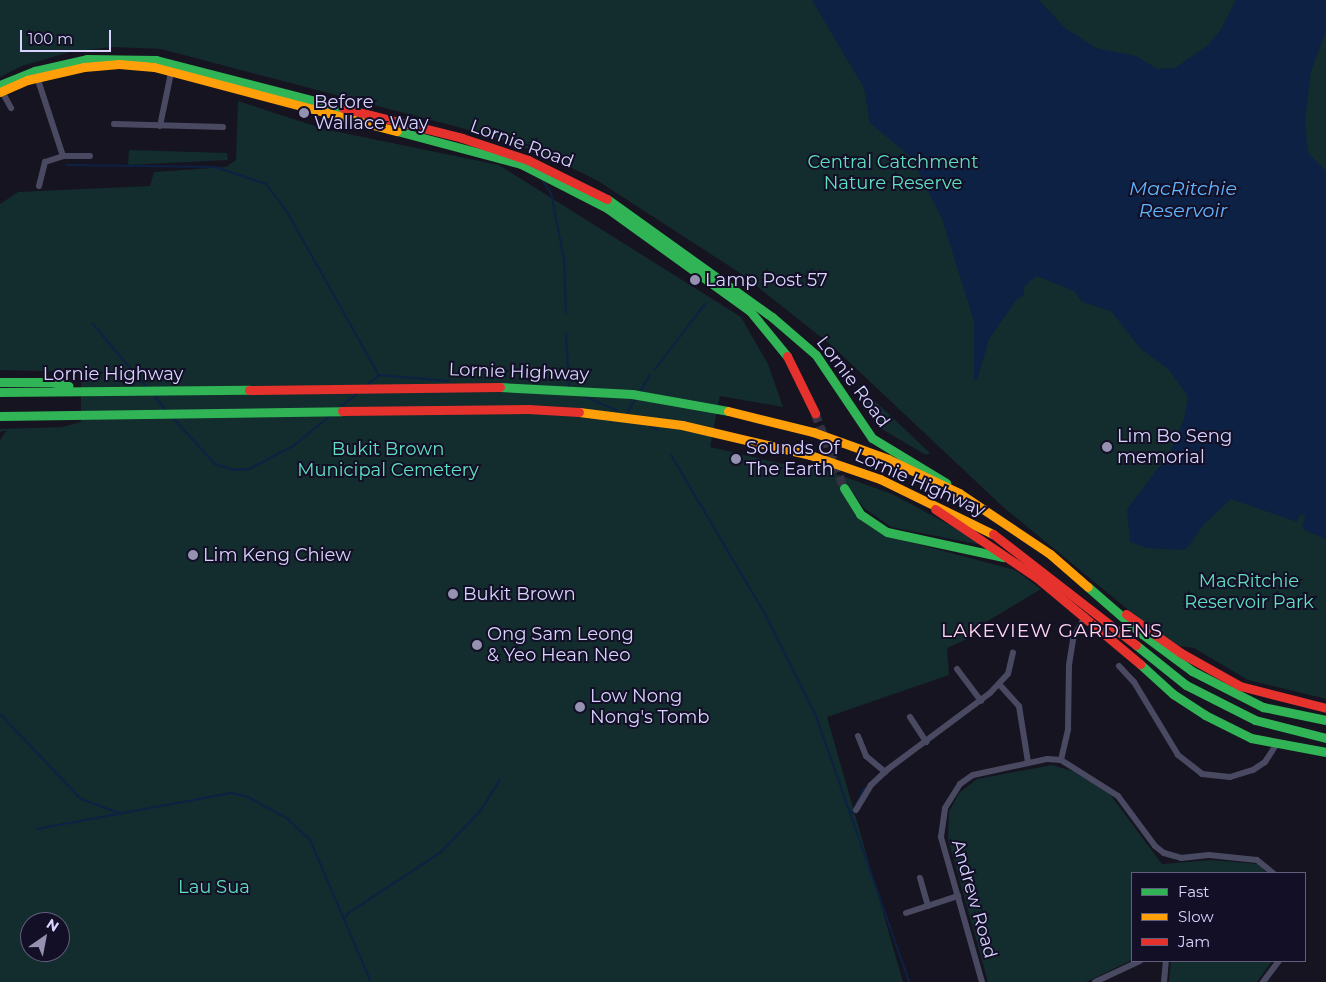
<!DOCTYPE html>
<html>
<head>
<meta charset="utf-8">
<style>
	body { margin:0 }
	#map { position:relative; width:1326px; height:982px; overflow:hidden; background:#161421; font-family:Montserrat,sans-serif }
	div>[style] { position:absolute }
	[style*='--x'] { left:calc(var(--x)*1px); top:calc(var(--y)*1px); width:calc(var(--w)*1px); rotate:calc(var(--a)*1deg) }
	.green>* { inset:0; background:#132c2d }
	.water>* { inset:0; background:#0d2144 }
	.stream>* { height:2px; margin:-1px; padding:0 1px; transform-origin:1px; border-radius:1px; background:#0d2144 }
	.secondary-tunnel>* { height:9px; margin-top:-4.5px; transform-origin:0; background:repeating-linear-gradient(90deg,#333142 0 9px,transparent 0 13.5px) }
	.street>* { height:6px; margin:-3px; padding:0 3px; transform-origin:3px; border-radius:3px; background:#4a4962 }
	.fast>* { height:9px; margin:-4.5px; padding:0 4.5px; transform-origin:4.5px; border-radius:4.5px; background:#30b455 }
	.slow>* { height:9px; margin:-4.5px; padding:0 4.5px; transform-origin:4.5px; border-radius:4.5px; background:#ff9f0a }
	.jam>* { height:9px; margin:-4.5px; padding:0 4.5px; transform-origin:4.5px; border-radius:4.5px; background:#e5322d }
	.dots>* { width:14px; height:14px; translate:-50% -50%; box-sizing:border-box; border:2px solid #130f26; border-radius:50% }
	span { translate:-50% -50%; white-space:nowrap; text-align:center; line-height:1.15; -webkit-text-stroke:4px #130f26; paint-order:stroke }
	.poi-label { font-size:18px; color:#d9d4ff }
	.left { translate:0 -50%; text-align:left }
	.street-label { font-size:18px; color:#d9d4ff }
	.park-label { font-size:18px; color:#5fe0c0 }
	.water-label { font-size:19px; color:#62b6ff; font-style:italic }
	.neighbourhood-label { font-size:19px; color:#ffd6f0; letter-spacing:1px }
	.legend { position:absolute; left:1131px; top:872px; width:175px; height:90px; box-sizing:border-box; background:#130f26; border:1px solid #625e7d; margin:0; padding:6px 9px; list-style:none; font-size:15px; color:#d9d4ff }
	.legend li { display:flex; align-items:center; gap:10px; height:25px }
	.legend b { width:25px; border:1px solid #625e7d }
	.north { position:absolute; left:20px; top:912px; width:50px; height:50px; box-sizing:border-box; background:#130f26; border:1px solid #625e7d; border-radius:50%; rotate:33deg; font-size:14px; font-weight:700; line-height:20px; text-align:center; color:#d9d4ff }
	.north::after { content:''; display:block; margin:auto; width:18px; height:22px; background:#9591b1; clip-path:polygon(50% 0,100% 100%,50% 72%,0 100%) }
	.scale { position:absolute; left:20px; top:30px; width:91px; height:22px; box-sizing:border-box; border:2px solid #d9d4ff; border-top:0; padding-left:6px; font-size:15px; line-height:18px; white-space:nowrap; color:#d9d4ff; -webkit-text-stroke:4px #130f26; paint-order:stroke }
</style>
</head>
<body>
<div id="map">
	<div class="green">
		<i style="clip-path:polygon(0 0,1326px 0,1326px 699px,1248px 680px,1194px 648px,1179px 646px,1137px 617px,1002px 506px,831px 345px,740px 273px,598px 181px,554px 159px,488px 135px,161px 49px,112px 47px,70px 52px,22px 66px,0 77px)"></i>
		<i style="clip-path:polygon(evenodd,238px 101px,324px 129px,499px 165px,741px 317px,768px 364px,783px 407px,720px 396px,710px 447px,796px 467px,820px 468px,892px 494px,991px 547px,891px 527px,864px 508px,848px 486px,840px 489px,853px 510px,887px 536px,1015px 570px,1041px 589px,973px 630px,969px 638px,947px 648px,949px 675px,827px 717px,903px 982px,0 982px,0 440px,7px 430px,0 432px,0 429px,62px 427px,81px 422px,81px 372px,0 370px,0 204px,18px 192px,150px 186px,154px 172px,226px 167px,236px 160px,238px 101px,30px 922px,60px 922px,60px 952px,30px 952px,30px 922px)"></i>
		<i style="clip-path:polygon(129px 150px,227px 153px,228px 160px,128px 165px)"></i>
		<i style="clip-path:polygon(854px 381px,930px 453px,926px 455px,880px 428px,869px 415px)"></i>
		<i style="clip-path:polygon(1052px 765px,1072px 771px,1109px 793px,1162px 864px,1212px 860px,1258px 864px,1267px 873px,1132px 873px,1132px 960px,1086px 982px,988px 982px,948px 839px,949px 812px,959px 793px,977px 779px)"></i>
		<i style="clip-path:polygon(1171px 961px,1272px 961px,1257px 982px,1169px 982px)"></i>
	</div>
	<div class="water">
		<i style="clip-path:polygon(812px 0,1039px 0,1065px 28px,1096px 48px,1136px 56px,1157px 69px,1175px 68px,1208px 45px,1220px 31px,1236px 0,1326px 0,1326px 31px,1311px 71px,1305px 121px,1308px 153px,1326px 171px,1326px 539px,1305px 530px,1302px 525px,1306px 516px,1300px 514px,1297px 522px,1231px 499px,1204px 524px,1187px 548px,1181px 550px,1147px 548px,1130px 542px,1127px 509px,1169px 454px,1184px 419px,1188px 396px,1168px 369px,1140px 348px,1111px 311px,1082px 302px,1074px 291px,1037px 276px,1030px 281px,1024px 287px,1024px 295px,1017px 299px,989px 339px,977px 380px,974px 381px,974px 321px,942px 219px,911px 157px,870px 123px,864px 88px)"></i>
	</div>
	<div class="stream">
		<i style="--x:67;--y:165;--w:148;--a:0.8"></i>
		<i style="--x:215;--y:167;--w:54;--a:18.4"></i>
		<i style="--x:266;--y:184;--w:35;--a:53"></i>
		<i style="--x:287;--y:212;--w:187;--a:60.6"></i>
		<i style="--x:542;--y:180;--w:16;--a:55"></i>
		<i style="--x:551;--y:193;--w:67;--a:78.9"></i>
		<i style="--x:564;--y:259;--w:54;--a:87.9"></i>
		<i style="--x:93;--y:324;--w:82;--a:49.9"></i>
		<i style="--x:566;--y:334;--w:52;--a:86.7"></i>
		<i style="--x:655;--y:369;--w:82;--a:-52.4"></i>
		<i style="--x:368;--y:384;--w:14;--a:-39"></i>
		<i style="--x:379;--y:375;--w:70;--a:4.9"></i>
		<i style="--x:640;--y:392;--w:20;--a:-60"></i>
		<i style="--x:153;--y:394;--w:21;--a:51"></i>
		<i style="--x:581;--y:395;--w:40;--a:23.4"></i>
		<i style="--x:341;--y:406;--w:20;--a:-37"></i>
		<i style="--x:627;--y:413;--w:17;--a:-59"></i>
		<i style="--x:174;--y:419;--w:61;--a:47.7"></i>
		<i style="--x:215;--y:464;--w:19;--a:18"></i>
		<i style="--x:233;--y:470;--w:16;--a:-4"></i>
		<i style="--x:249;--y:469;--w:50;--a:-27.6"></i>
		<i style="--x:293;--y:446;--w:48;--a:-39"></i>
		<i style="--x:650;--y:426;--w:9;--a:27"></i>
		<i style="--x:671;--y:455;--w:182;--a:59.4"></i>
		<i style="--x:764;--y:612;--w:116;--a:63.4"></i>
		<i style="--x:816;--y:716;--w:282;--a:70.7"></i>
		<i style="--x:0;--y:714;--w:117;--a:46.4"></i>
		<i style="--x:81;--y:799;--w:40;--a:20.2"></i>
		<i style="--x:852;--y:813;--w:28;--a:-64"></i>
		<i style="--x:37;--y:829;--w:197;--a:-10.5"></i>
		<i style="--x:231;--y:793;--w:17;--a:13"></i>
		<i style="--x:248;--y:797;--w:46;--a:28.8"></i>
		<i style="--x:288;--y:819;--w:30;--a:44"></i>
		<i style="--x:310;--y:840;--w:155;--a:66.8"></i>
		<i style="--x:345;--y:919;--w:5;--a:-68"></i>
		<i style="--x:347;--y:914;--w:113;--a:-33.4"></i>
		<i style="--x:441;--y:852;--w:58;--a:-46.4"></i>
		<i style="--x:481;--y:810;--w:36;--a:-58"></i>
	</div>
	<div class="secondary-tunnel">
		<i style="--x:815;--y:413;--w:80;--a:68.9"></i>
	</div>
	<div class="street">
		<i style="--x:36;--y:74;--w:86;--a:71.8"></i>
		<i style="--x:0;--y:88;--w:23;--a:61"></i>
		<i style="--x:114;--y:124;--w:109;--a:1.6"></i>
		<i style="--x:160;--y:126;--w:59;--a:-78.3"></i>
		<i style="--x:39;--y:186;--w:25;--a:-76"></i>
		<i style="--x:45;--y:162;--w:19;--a:-18"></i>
		<i style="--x:63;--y:156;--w:27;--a:0"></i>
		<i style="--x:1119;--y:666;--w:22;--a:47"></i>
		<i style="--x:1134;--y:682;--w:85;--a:58.9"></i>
		<i style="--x:1178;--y:755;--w:31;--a:38"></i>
		<i style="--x:1202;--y:774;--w:28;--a:6"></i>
		<i style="--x:1230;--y:777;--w:24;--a:-17"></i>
		<i style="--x:1253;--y:770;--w:14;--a:-34"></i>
		<i style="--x:1265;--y:762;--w:20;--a:-57"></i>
		<i style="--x:957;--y:669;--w:40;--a:53"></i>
		<i style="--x:999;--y:684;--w:30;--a:48"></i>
		<i style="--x:1019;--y:706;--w:57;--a:80.9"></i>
		<i style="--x:910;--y:717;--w:30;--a:57"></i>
		<i style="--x:858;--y:736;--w:22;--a:68"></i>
		<i style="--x:866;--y:756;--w:25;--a:40"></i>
		<i style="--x:1061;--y:760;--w:32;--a:-77"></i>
		<i style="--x:1068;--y:729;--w:64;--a:-89.1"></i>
		<i style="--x:1069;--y:665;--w:26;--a:-81"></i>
		<i style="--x:1073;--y:639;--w:26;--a:-62"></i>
		<i style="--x:856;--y:810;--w:29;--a:-59"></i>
		<i style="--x:871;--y:785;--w:23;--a:-43"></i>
		<i style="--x:888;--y:769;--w:127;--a:-36.7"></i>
		<i style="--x:990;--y:693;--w:26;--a:-47"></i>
		<i style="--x:1008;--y:674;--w:22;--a:-77"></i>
		<i style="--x:920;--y:878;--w:29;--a:74"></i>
		<i style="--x:906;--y:913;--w:55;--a:-18.1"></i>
		<i style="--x:982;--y:982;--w:151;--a:-105.8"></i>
		<i style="--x:941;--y:837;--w:29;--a:-82"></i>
		<i style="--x:945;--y:808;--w:28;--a:-58"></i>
		<i style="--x:960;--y:784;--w:16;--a:-35"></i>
		<i style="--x:973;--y:775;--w:76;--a:-12.2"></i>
		<i style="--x:1047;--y:759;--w:14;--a:4"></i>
		<i style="--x:1061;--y:760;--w:67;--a:32.3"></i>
		<i style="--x:1118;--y:796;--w:62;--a:53.5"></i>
		<i style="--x:1155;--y:846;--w:11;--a:38"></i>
		<i style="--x:1164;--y:853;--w:18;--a:16"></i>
		<i style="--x:1181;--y:858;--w:28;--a:-6"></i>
		<i style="--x:1209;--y:855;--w:48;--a:5.9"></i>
		<i style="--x:1257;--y:860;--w:21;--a:39"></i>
		<i style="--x:1095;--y:982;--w:50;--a:-25"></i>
		<i style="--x:1164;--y:982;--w:21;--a:-85"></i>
		<i style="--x:1263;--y:982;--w:26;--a:-53"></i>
	</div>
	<div class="fast">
		<i style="--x:0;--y:85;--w:38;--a:-22"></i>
		<i style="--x:35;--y:71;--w:53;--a:-13"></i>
		<i style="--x:87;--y:59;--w:69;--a:0.8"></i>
		<i style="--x:156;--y:60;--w:193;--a:14.4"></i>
		<i style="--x:397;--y:131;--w:128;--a:14.9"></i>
		<i style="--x:521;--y:164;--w:97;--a:27.1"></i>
		<i style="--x:607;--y:208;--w:176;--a:35.8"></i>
		<i style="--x:750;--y:311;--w:58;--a:50.6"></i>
		<i style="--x:607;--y:199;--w:203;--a:35.6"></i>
		<i style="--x:772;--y:317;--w:58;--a:40.8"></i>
		<i style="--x:816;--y:355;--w:100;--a:56"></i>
		<i style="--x:872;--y:438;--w:87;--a:31.3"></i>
		<i style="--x:0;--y:382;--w:52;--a:0"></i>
		<i style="--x:52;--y:382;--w:17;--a:13"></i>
		<i style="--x:500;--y:387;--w:132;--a:3"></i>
		<i style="--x:632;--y:394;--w:97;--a:10"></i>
		<i style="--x:0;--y:392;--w:249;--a:-0.5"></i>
		<i style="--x:0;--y:416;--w:342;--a:-0.8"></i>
		<i style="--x:844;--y:488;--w:31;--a:58"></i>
		<i style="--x:860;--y:514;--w:32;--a:34"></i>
		<i style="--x:887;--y:532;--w:119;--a:12.2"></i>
		<i style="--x:1088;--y:587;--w:72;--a:41"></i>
		<i style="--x:1142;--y:634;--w:62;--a:36.5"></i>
		<i style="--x:1192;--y:671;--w:80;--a:26.9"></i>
		<i style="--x:1263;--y:707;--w:64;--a:11.7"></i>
		<i style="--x:1136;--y:645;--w:64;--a:38.7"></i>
		<i style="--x:1186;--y:685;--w:77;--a:26.9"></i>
		<i style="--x:1255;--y:720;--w:73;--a:14.2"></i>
		<i style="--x:1140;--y:664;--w:45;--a:42.3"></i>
		<i style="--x:1173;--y:694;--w:38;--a:33"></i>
		<i style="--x:1205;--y:715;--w:51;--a:26.6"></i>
		<i style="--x:1251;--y:738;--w:76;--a:10.6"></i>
	</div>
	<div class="slow">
		<i style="--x:0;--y:92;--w:30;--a:-24"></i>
		<i style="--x:27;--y:80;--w:58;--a:-12.8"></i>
		<i style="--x:84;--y:67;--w:35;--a:-5"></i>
		<i style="--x:119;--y:64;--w:35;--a:5"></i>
		<i style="--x:154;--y:67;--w:251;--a:14.8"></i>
		<i style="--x:728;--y:411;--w:88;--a:13.9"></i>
		<i style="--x:813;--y:432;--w:80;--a:19.8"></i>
		<i style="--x:888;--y:459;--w:79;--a:25.6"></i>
		<i style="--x:959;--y:493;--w:110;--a:33.8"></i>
		<i style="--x:1050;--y:554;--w:50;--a:41"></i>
		<i style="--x:579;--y:412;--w:104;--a:7.2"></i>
		<i style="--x:682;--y:425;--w:131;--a:13.2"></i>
		<i style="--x:810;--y:455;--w:74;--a:18.9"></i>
		<i style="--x:880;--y:479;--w:126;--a:26"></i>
	</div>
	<div class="jam">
		<i style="--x:343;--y:108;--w:123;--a:14.1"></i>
		<i style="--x:462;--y:138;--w:70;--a:18.4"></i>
		<i style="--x:528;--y:160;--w:88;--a:26.3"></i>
		<i style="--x:787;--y:356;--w:64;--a:63.8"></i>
		<i style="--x:249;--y:390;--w:251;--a:-0.7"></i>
		<i style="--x:342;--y:411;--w:186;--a:-0.6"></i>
		<i style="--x:528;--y:409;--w:51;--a:3.4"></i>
		<i style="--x:935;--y:509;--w:122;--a:34"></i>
		<i style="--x:1036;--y:577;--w:136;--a:39.9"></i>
		<i style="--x:993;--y:534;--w:181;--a:37.8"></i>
		<i style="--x:1126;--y:614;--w:67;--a:35.3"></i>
		<i style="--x:1181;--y:653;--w:68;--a:29.2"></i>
		<i style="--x:1240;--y:686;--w:89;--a:14.3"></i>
	</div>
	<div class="dots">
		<i style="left:304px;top:113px;background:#9591b1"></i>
		<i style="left:695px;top:280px;background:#9591b1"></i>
		<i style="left:1107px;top:447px;background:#9591b1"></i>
		<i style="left:736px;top:459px;background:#9591b1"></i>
		<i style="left:193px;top:555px;background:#9591b1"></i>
		<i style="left:453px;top:594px;background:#9591b1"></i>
		<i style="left:477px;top:645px;background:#9591b1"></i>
		<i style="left:580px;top:707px;background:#9591b1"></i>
	</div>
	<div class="poi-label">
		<span class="left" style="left:314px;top:113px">Before<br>Wallace Way</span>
		<span class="left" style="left:705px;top:280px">Lamp Post 57</span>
		<span class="left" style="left:1117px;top:447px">Lim Bo Seng<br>memorial</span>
		<span class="left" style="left:746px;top:459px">Sounds Of<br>The Earth</span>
		<span class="left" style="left:203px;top:555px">Lim Keng Chiew</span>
		<span class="left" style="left:463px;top:594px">Bukit Brown</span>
		<span class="left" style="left:487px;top:645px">Ong Sam Leong<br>&amp; Yeo Hean Neo</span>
		<span class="left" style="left:590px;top:707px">Low Nong<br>Nong's Tomb</span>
	</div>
	<div class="street-label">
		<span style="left:522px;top:144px;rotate:20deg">Lornie Road</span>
		<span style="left:519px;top:372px;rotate:2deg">Lornie Highway</span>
		<span style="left:113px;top:374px">Lornie Highway</span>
		<span style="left:853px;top:382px;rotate:53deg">Lornie Road</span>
		<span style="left:920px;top:483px;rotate:24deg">Lornie Highway</span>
		<span style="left:974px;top:899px;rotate:74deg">Andrew Road</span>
	</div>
	<div class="park-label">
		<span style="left:893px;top:173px">Central Catchment<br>Nature Reserve</span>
		<span style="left:388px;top:460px">Bukit Brown<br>Municipal Cemetery</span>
		<span style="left:1249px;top:592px">MacRitchie<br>Reservoir Park</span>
		<span style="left:214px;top:887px">Lau Sua</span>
	</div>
	<div class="water-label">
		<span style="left:1183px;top:200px">MacRitchie<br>Reservoir</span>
	</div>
	<div class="neighbourhood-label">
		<span style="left:1052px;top:631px">LAKEVIEW GARDENS</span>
	</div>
	<ul class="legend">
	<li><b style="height:6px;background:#30b455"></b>Fast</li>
	<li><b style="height:6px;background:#ff9f0a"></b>Slow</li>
	<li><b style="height:6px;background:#e5322d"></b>Jam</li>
	</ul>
	<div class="north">N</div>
	<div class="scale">100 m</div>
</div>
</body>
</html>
